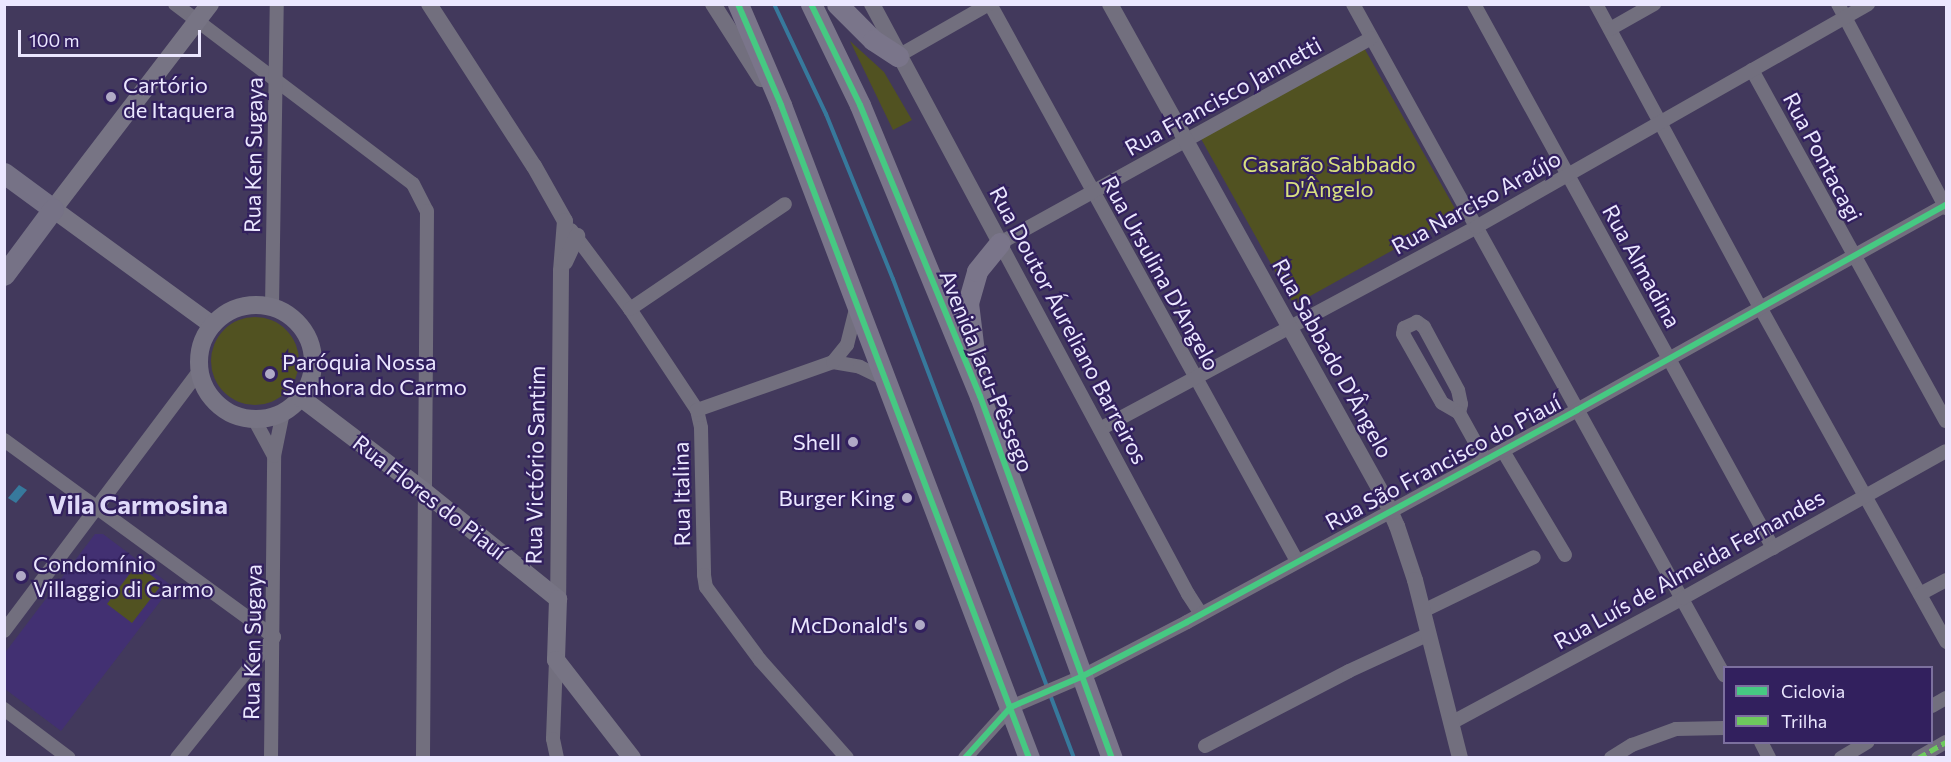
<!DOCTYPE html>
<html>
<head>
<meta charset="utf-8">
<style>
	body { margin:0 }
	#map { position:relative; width:1951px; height:762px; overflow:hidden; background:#42395c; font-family:Commissioner,sans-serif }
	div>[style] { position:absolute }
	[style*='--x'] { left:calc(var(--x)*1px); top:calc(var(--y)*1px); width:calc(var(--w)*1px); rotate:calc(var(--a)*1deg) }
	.built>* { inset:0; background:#423072 }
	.green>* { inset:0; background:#515221 }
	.round { border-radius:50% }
	.water>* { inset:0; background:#37799c }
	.stream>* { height:4px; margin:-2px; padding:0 2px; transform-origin:2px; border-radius:2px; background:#37799c }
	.minor>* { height:14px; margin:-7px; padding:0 7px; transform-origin:7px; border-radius:7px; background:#726f7e }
	.tertiary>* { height:16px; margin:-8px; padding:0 8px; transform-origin:8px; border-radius:8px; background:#726f7e }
	.secondary>* { height:18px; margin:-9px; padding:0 9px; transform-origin:9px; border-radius:9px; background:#777484 }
	.secondary>.ring { margin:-9px; padding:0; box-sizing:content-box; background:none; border:18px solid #777484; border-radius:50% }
	.primary>* { height:21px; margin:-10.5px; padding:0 10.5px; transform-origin:10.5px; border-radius:10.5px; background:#767286 }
	.trunk>* { height:21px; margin:-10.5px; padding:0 10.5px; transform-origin:10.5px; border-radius:10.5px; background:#7a758a }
	.quiet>* { height:4.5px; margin-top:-2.25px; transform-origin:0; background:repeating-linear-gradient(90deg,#6dc95d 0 9px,transparent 0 13.5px) }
	.cycleway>* { height:6px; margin:-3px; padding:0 3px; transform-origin:3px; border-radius:3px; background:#46c982 }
	.dots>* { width:16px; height:16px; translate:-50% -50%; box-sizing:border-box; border:3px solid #32205e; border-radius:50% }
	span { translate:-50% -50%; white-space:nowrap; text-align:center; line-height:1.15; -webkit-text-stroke:4.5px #32205e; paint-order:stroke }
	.poi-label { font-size:22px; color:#ebe7ff }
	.left { translate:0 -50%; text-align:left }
	.right { translate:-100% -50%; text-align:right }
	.street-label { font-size:22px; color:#ebe7ff }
	.park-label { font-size:22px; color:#d8e07f }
	.quarter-label { font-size:26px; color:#dfdaf9; font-weight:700 }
	.frame { position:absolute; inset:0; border:6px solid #ebe7ff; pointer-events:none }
	.legend { position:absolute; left:1723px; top:666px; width:210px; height:78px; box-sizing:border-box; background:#32205e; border:2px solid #7c709e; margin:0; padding:8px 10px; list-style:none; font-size:18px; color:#ebe7ff }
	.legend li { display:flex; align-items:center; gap:12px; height:30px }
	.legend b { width:30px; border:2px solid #7c709e }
	.scale { position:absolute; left:18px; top:30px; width:183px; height:27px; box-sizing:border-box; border:3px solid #ebe7ff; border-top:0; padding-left:8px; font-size:18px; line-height:21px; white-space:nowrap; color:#ebe7ff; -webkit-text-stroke:4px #32205e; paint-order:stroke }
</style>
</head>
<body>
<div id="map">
	<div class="built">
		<i style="clip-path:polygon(95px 534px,103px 534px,172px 586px,61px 731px,5px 689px,4px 654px)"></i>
	</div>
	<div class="green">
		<i style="clip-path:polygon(850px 41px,884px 72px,912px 120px,893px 130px)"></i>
		<i style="clip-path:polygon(1363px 46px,1458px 214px,1294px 305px,1200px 137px)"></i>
		<i class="round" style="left:211px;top:317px;width:88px;height:88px"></i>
		<i style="clip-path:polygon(137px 564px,162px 584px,132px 623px,107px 604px)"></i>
	</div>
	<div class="water">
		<i style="clip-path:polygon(19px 485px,27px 490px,16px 503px,8px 498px)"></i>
	</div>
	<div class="stream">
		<i style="--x:774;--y:4;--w:122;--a:64.7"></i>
		<i style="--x:826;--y:114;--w:178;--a:67.9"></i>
		<i style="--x:893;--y:279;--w:512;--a:69.3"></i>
	</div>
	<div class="minor">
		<i style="--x:175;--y:4;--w:298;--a:37.1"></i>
		<i style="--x:413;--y:184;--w:30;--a:63"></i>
		<i style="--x:427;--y:211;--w:547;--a:90.42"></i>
		<i style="--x:990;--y:4;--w:636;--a:61.14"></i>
		<i style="--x:1353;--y:4;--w:767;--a:61.06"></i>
		<i style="--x:1474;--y:4;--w:621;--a:61.21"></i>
		<i style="--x:1596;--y:4;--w:347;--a:61.6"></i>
		<i style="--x:1761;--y:309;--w:381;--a:60.9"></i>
		<i style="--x:1838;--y:4;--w:231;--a:62.1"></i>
		<i style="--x:1610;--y:29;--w:51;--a:-29.6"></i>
		<i style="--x:898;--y:56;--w:105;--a:-29.7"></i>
		<i style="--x:1752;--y:70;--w:401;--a:61.1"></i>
		<i style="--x:571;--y:230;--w:99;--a:53.2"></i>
		<i style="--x:630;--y:309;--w:121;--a:56.4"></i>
		<i style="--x:697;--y:410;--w:18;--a:77"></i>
		<i style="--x:701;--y:428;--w:147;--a:88.8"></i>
		<i style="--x:704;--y:575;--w:12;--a:81"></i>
		<i style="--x:706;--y:587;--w:91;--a:53.5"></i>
		<i style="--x:760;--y:660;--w:131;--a:48.4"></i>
		<i style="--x:272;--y:307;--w:303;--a:-89.1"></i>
		<i style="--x:630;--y:309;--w:187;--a:-34.1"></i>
		<i style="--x:833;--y:362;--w:27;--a:10"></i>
		<i style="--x:860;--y:367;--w:28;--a:26"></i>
		<i style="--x:697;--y:410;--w:144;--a:-19.4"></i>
		<i style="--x:833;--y:362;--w:22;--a:-51"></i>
		<i style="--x:847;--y:345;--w:38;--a:-76"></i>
		<i style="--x:1459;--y:413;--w:9;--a:-77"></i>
		<i style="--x:1461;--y:404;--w:14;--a:-102"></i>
		<i style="--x:1458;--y:390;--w:72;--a:-118.4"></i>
		<i style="--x:1424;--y:327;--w:9;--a:-144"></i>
		<i style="--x:1417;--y:322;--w:14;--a:155"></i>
		<i style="--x:1404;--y:328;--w:6;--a:99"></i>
		<i style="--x:1403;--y:334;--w:79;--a:60.5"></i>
		<i style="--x:1442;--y:403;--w:20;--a:30"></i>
		<i style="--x:1459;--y:413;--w:54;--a:61"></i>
		<i style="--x:254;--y:419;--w:42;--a:61.6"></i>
		<i style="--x:1100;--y:429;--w:427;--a:-28.2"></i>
		<i style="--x:1476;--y:227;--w:451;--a:-29.6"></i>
		<i style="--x:4;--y:440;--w:334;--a:36.1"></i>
		<i style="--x:274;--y:637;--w:155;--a:128.7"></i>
		<i style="--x:1503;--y:451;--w:121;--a:59.2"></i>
		<i style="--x:1920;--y:594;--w:30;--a:-28"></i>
		<i style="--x:1423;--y:611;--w:123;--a:-25.9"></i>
		<i style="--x:1201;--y:614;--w:24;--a:-123"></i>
		<i style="--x:1188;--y:594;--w:398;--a:-118.2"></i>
		<i style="--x:1000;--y:243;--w:424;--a:-28.9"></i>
		<i style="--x:4;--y:631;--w:325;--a:-53.1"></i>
		<i style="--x:556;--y:660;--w:79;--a:92.2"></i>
		<i style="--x:553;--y:739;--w:19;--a:78"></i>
		<i style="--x:1932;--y:706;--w:16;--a:-30"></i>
		<i style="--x:4;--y:709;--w:81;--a:37"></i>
		<i style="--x:1451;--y:723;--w:264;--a:-28.3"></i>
		<i style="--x:1683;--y:598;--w:301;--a:-29.2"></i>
		<i style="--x:1761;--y:742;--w:18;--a:63"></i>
		<i style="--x:1205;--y:746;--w:162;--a:-27.5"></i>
		<i style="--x:1349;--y:671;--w:88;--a:-24.8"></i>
		<i style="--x:271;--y:758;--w:302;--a:-89.4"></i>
		<i style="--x:274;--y:456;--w:45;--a:-78.4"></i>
		<i style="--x:965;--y:758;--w:69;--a:-48"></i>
		<i style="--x:1011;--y:707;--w:76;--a:-23.2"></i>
		<i style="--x:1081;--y:677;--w:119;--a:-27.4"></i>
		<i style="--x:1187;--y:622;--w:444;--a:-28.5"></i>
		<i style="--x:1577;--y:410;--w:422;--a:-29.1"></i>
		<i style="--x:1611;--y:758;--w:25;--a:-32"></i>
		<i style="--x:1632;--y:745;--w:47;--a:-20"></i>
		<i style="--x:1676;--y:729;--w:48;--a:-1.2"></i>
		<i style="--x:1841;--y:758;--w:31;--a:-31"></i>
		<i style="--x:1918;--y:758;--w:32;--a:-30"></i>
	</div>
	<div class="tertiary">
		<i style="--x:429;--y:4;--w:193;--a:57.1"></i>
		<i style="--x:534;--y:166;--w:63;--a:60.6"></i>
		<i style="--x:565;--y:221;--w:50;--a:94.6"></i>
		<i style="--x:561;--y:271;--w:328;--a:90.5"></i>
		<i style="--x:713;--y:4;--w:89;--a:57.4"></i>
		<i style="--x:872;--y:4;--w:271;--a:61.8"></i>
		<i style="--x:1110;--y:4;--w:564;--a:60.94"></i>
		<i style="--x:1384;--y:497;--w:32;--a:66"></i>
		<i style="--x:1397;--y:526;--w:57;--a:71.6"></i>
		<i style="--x:1415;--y:580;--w:184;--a:75.8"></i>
		<i style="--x:565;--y:262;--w:29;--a:-65"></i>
	</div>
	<div class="secondary">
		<i style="--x:210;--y:4;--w:258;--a:127.4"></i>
		<i style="--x:53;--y:209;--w:197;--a:36.1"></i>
		<i class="ring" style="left:199px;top:305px;width:96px;height:96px"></i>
		<i style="--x:300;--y:397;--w:157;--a:37.2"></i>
		<i style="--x:425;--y:492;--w:171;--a:38.8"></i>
		<i style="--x:558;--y:599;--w:61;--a:91.9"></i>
		<i style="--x:556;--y:660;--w:124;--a:52.2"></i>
	</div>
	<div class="primary">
		<i style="--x:4;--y:173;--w:61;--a:36.3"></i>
		<i style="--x:53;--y:209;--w:82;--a:126.6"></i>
	</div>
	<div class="trunk">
		<i style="--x:738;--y:4;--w:110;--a:66.9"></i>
		<i style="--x:781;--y:105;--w:699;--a:69.2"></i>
		<i style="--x:811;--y:4;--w:112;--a:64.1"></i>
		<i style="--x:860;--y:105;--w:315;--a:67.6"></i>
		<i style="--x:980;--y:396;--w:385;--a:70"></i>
		<i style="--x:837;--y:4;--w:51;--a:45"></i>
		<i style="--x:873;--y:40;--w:30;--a:33"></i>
		<i style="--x:976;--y:368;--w:65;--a:-97"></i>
		<i style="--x:968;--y:303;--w:33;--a:-74"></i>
		<i style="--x:977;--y:271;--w:36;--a:-51"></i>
	</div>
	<div class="quiet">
		<i style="--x:1918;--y:758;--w:32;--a:-30"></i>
	</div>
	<div class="cycleway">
		<i style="--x:738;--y:4;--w:110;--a:66.9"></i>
		<i style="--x:781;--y:105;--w:699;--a:69.2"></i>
		<i style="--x:811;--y:4;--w:112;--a:64.1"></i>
		<i style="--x:860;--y:105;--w:315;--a:67.6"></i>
		<i style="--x:980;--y:396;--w:385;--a:70"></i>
		<i style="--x:965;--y:758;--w:69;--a:-48"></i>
		<i style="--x:1011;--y:707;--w:76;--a:-23.2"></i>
		<i style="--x:1081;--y:677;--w:119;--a:-27.4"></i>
		<i style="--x:1187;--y:622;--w:444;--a:-28.5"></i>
		<i style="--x:1577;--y:410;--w:422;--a:-29.1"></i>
	</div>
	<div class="dots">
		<i style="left:111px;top:97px;background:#b0aac6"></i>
		<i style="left:270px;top:374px;background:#b0aac6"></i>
		<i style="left:853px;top:442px;background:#b0aac6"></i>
		<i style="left:907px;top:498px;background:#b0aac6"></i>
		<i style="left:21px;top:576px;background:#b0aac6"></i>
		<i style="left:920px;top:625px;background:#b0aac6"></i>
	</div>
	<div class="poi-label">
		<span class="left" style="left:123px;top:97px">Cartório<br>de Itaquera</span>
		<span class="left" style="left:282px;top:374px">Paróquia Nossa<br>Senhora do Carmo</span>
		<span class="right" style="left:841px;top:442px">Shell</span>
		<span class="right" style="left:895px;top:498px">Burger King</span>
		<span class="left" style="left:33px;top:576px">Condomínio<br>Villaggio di Carmo</span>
		<span class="right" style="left:908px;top:625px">McDonald's</span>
	</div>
	<div class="street-label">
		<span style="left:1223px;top:96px;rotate:-29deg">Rua Francisco Jannetti</span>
		<span style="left:253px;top:155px;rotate:-89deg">Rua Ken Sugaya</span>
		<span style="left:1823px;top:157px;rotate:62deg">Rua Pontacagi</span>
		<span style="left:1476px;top:202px;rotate:-29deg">Rua Narciso Araújo</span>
		<span style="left:1642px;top:266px;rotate:61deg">Rua Almadina</span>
		<span style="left:1161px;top:273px;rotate:61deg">Rua Ursulina D'Angelo</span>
		<span style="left:1069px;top:325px;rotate:62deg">Rua Doutor Áureliano Barreiros</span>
		<span style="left:1333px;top:358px;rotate:61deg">Rua Sabbado D'Ângelo</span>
		<span style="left:987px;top:371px;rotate:68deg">Avenida Jacu-Pêssego</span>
		<span style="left:1443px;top:462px;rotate:-28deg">Rua São Francisco do Piauí</span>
		<span style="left:535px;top:465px;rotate:-89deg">Rua Victório Santim</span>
		<span style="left:681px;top:494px;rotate:-91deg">Rua Italina</span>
		<span style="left:430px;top:497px;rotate:38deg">Rua Flores do Piauí</span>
		<span style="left:1689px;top:569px;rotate:-29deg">Rua Luís de Almeida Fernandes</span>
		<span style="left:252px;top:642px;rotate:-89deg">Rua Ken Sugaya</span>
	</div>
	<div class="park-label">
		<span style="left:1329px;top:176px">Casarão Sabbado<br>D'Ângelo</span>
	</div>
	<div class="quarter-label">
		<span style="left:138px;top:504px">Vila Carmosina</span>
	</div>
	<div class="frame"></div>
	<ul class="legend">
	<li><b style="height:8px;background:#46c982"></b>Ciclovia</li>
	<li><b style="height:8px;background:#6dc95d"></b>Trilha</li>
	</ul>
	<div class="scale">100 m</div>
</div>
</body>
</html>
